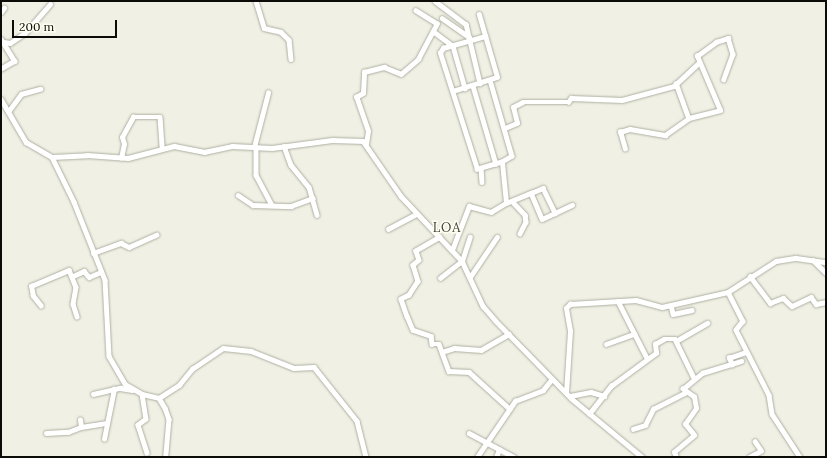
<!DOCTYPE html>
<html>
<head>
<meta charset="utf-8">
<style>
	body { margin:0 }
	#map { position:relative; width:827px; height:458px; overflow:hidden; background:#f0f1e4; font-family:Lora,serif }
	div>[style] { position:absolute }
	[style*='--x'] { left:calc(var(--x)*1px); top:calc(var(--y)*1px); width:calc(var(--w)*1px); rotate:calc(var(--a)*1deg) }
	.roads { filter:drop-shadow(0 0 1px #aeafa2) drop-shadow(0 0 1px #aeafa2) }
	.minor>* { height:4.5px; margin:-2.25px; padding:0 2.25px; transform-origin:2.25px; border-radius:2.25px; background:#fff }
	span { translate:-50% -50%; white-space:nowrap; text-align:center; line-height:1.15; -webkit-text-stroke:3px #fefff1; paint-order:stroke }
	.quarter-label { font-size:13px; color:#434439; letter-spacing:1px }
	.frame { position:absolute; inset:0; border:2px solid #0b0c07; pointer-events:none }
	.scale { position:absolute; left:12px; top:20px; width:105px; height:18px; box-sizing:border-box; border:2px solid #0b0c07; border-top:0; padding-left:5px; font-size:12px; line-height:14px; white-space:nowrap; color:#0b0c07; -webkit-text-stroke:3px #fefff1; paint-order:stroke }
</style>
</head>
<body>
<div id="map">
	<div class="roads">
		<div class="minor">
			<i style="--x:256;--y:1;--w:28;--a:73"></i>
			<i style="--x:264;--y:28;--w:17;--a:13"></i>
			<i style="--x:281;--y:32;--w:11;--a:45"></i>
			<i style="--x:289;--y:40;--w:19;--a:84"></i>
			<i style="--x:435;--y:1;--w:39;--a:37"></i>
			<i style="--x:466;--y:24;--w:61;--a:76.7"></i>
			<i style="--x:1;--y:12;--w:5;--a:-53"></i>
			<i style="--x:442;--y:18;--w:33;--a:35"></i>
			<i style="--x:433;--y:31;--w:25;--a:37"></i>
			<i style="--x:453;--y:46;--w:44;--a:74.1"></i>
			<i style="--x:1;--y:39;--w:26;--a:58"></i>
			<i style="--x:15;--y:61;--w:16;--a:150"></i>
			<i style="--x:4;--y:42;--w:6;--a:9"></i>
			<i style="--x:10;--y:43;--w:18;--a:-34"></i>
			<i style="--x:25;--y:33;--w:38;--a:-49"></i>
			<i style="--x:490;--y:80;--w:79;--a:73.9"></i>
			<i style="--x:512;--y:156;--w:12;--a:149"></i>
			<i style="--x:676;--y:83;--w:37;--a:70"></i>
			<i style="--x:473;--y:86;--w:81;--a:73.6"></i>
			<i style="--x:453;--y:91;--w:46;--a:-17.7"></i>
			<i style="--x:497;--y:77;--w:65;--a:-106.2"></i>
			<i style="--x:1;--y:99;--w:50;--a:59.8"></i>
			<i style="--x:26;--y:142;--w:30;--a:30"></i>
			<i style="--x:52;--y:157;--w:50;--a:63.9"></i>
			<i style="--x:74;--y:202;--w:84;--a:68.3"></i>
			<i style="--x:105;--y:280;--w:76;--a:87"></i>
			<i style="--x:109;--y:356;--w:32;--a:60"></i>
			<i style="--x:125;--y:384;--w:20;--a:30"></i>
			<i style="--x:142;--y:394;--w:17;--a:13"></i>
			<i style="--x:159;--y:398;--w:12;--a:59"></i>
			<i style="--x:165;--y:408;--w:12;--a:70"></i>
			<i style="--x:169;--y:419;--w:38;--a:95"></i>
			<i style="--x:8;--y:112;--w:22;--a:-54"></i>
			<i style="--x:21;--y:94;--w:20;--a:-15"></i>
			<i style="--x:505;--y:128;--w:13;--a:-23"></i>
			<i style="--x:517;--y:123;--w:16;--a:-104"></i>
			<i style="--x:513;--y:107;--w:11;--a:-27"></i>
			<i style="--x:523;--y:102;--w:45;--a:0"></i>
			<i style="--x:568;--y:102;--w:5;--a:-53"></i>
			<i style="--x:571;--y:98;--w:51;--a:2.2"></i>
			<i style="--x:622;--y:100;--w:54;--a:-15.1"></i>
			<i style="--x:674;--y:86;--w:34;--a:-43"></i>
			<i style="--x:366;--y:144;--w:13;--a:-81"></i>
			<i style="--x:368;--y:131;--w:36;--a:-109"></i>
			<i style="--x:356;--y:97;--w:8;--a:-30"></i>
			<i style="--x:363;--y:93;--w:21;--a:-87"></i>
			<i style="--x:364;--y:72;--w:21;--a:-14"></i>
			<i style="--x:384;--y:67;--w:18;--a:22"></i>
			<i style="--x:401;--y:74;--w:23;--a:-41"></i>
			<i style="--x:418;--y:59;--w:40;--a:-62"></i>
			<i style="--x:437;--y:24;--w:25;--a:-148"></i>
			<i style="--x:284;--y:146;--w:20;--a:70"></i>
			<i style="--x:291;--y:165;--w:28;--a:51"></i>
			<i style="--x:309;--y:187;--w:29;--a:74"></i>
			<i style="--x:254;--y:147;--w:56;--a:-75.5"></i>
			<i style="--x:256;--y:147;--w:28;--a:90"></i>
			<i style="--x:256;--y:175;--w:34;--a:62"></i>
			<i style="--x:625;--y:149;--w:18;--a:-106"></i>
			<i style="--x:620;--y:132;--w:10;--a:-17"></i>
			<i style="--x:630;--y:129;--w:36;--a:10"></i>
			<i style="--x:665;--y:135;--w:29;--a:-35"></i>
			<i style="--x:689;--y:118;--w:32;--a:-14"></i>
			<i style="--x:720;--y:110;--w:59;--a:-113.1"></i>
			<i style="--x:697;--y:56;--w:24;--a:-36"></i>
			<i style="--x:716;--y:42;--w:13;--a:-18"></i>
			<i style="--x:728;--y:38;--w:17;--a:73"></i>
			<i style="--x:733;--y:54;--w:27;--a:110"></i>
			<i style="--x:52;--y:157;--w:35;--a:-3"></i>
			<i style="--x:87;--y:155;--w:41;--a:4.2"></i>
			<i style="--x:128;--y:158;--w:48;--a:-14.6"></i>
			<i style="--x:174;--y:146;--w:31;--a:11"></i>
			<i style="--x:204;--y:152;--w:29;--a:-12"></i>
			<i style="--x:232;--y:146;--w:40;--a:2.9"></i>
			<i style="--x:272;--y:148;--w:62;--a:-7.5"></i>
			<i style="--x:333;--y:140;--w:30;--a:2"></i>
			<i style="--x:363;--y:141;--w:67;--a:55.4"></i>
			<i style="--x:401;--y:196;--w:89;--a:46.8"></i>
			<i style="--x:462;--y:261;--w:50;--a:65"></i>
			<i style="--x:483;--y:306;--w:18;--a:49"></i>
			<i style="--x:495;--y:320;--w:110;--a:45.7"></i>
			<i style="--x:572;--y:399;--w:91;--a:39.6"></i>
			<i style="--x:121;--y:158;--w:14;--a:-78"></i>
			<i style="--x:124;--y:144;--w:7;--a:-106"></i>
			<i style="--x:122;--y:137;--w:23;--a:-61"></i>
			<i style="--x:133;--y:117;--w:27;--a:0"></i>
			<i style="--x:160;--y:117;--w:31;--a:86"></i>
			<i style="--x:481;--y:168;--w:14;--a:86"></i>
			<i style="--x:531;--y:193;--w:13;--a:-23"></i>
			<i style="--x:543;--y:188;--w:28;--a:64"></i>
			<i style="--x:238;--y:195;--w:18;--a:34"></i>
			<i style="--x:253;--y:205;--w:38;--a:2"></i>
			<i style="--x:291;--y:206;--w:23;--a:-20"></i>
			<i style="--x:513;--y:202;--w:18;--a:47"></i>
			<i style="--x:525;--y:215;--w:7;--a:82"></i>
			<i style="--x:526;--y:222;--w:13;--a:117"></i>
			<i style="--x:506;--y:203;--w:27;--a:-22"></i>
			<i style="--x:531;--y:193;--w:28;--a:67"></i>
			<i style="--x:542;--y:219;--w:33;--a:-25"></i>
			<i style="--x:388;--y:229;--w:32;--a:-28"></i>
			<i style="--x:440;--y:237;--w:28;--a:150"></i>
			<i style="--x:416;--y:251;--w:9;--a:72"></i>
			<i style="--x:419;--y:260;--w:8;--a:140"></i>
			<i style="--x:413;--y:265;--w:17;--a:73"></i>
			<i style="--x:418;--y:281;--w:17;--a:123"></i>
			<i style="--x:409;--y:295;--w:9;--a:153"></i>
			<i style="--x:401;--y:299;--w:18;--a:71"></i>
			<i style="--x:407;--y:316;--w:15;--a:67"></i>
			<i style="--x:413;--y:330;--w:19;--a:18"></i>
			<i style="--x:431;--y:336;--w:8;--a:83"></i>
			<i style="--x:432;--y:344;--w:7;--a:0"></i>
			<i style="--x:439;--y:344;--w:29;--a:70"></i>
			<i style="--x:449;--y:371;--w:20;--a:3"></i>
			<i style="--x:469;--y:372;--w:55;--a:42.1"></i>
			<i style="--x:452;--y:250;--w:47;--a:-68.9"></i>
			<i style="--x:469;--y:206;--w:23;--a:15"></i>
			<i style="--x:491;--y:212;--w:17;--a:-31"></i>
			<i style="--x:506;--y:203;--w:41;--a:-95.6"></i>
			<i style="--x:502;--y:162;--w:26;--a:164"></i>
			<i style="--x:477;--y:169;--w:122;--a:-107.7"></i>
			<i style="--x:440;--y:53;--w:6;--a:-59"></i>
			<i style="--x:443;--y:48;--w:44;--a:-15.9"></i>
			<i style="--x:93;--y:253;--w:30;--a:-20"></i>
			<i style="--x:121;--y:243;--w:9;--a:27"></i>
			<i style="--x:129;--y:247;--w:30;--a:-24"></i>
			<i style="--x:813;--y:260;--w:18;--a:45"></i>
			<i style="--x:73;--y:276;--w:12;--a:-24"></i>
			<i style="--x:84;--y:271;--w:8;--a:50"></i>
			<i style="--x:89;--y:277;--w:13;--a:-23"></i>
			<i style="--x:750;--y:276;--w:34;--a:53"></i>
			<i style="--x:770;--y:303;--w:14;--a:-21"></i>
			<i style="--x:783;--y:298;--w:12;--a:42"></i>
			<i style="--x:792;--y:306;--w:21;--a:-25"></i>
			<i style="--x:811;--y:297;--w:9;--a:54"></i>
			<i style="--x:816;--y:304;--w:10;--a:-11"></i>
			<i style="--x:470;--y:277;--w:48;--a:-56"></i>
			<i style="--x:440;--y:278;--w:28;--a:-38"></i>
			<i style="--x:462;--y:261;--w:25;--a:-72"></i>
			<i style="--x:728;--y:292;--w:33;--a:63"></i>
			<i style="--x:743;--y:321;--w:11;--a:128"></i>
			<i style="--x:736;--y:330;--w:73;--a:63.1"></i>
			<i style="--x:769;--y:395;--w:19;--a:81"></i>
			<i style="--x:772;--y:414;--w:51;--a:56.9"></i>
			<i style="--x:618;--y:301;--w:62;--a:63"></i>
			<i style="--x:671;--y:305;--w:9;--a:77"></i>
			<i style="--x:673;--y:314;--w:19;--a:-12"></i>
			<i style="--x:41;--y:306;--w:13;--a:-129"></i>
			<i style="--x:33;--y:296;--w:10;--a:-101"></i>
			<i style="--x:31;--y:286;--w:41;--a:-22.8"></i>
			<i style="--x:69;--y:270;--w:18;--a:68"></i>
			<i style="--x:76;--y:287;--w:17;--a:100"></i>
			<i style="--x:73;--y:304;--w:13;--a:72"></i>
			<i style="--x:676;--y:341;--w:36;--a:-30"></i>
			<i style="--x:606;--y:344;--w:30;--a:-20"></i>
			<i style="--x:442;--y:352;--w:13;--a:-18"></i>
			<i style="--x:454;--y:348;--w:27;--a:4"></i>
			<i style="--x:481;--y:350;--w:32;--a:-30"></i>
			<i style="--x:732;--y:365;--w:8;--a:-113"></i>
			<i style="--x:729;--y:358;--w:18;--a:-19"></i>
			<i style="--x:566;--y:393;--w:62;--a:-86.3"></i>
			<i style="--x:570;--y:331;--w:23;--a:-100"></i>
			<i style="--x:566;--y:308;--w:6;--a:-45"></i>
			<i style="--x:570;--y:304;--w:66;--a:-3.5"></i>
			<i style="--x:636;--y:300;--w:27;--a:15"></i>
			<i style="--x:662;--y:307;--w:68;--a:-12.8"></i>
			<i style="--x:728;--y:292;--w:57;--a:-32.9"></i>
			<i style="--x:776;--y:261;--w:20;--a:-9"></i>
			<i style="--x:796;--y:258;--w:30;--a:8"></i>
			<i style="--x:93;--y:394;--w:28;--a:-13"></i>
			<i style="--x:120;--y:388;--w:12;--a:9"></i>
			<i style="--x:142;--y:394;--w:25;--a:81"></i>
			<i style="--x:146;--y:419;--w:10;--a:143"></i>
			<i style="--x:138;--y:425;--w:29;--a:72"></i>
			<i style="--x:570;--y:396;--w:21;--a:-11"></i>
			<i style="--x:591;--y:392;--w:14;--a:17"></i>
			<i style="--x:159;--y:398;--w:24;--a:-33"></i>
			<i style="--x:179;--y:385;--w:21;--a:-51"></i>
			<i style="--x:192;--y:369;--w:37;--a:-34"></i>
			<i style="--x:223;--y:348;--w:28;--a:6"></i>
			<i style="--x:251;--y:351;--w:46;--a:21.6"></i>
			<i style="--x:294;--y:368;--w:20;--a:-3"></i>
			<i style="--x:314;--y:367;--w:69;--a:51.5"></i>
			<i style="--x:357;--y:421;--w:37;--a:76"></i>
			<i style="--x:589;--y:414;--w:36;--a:-52"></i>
			<i style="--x:611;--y:386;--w:56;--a:-36.3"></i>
			<i style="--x:656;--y:353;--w:9;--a:-96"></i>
			<i style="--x:655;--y:344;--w:10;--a:-29"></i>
			<i style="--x:664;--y:339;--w:11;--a:0"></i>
			<i style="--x:675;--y:339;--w:43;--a:64"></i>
			<i style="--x:81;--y:427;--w:26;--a:-9"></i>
			<i style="--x:633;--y:429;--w:13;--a:-18"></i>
			<i style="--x:645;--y:425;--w:18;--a:-63"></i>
			<i style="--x:653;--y:409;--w:36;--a:-27"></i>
			<i style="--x:46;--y:433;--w:22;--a:-3"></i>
			<i style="--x:68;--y:432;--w:14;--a:-21"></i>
			<i style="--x:81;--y:427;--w:7;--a:-98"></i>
			<i style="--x:469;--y:433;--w:51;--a:28.1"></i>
			<i style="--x:104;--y:439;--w:51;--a:-78.7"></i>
			<i style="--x:477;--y:457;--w:68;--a:-55.8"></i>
			<i style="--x:515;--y:401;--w:30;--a:-21"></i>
			<i style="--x:543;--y:390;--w:14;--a:-51"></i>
			<i style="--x:496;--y:457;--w:8;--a:-67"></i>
			<i style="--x:676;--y:457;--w:5;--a:-112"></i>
			<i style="--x:674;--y:452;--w:26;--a:-40"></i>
			<i style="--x:694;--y:435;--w:14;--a:-129"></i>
			<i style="--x:685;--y:424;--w:19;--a:-55"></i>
			<i style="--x:696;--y:408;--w:11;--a:-100"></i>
			<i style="--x:694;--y:397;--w:14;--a:-144"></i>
			<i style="--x:683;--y:389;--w:25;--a:-40"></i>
			<i style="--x:702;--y:373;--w:41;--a:-17.1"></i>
			<i style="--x:749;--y:457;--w:13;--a:-27"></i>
			<i style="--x:761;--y:451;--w:11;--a:-124"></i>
		</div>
	</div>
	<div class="quarter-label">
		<span style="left:447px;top:228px">LOA</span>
	</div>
	<div class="frame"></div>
	<div class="scale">200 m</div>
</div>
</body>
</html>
